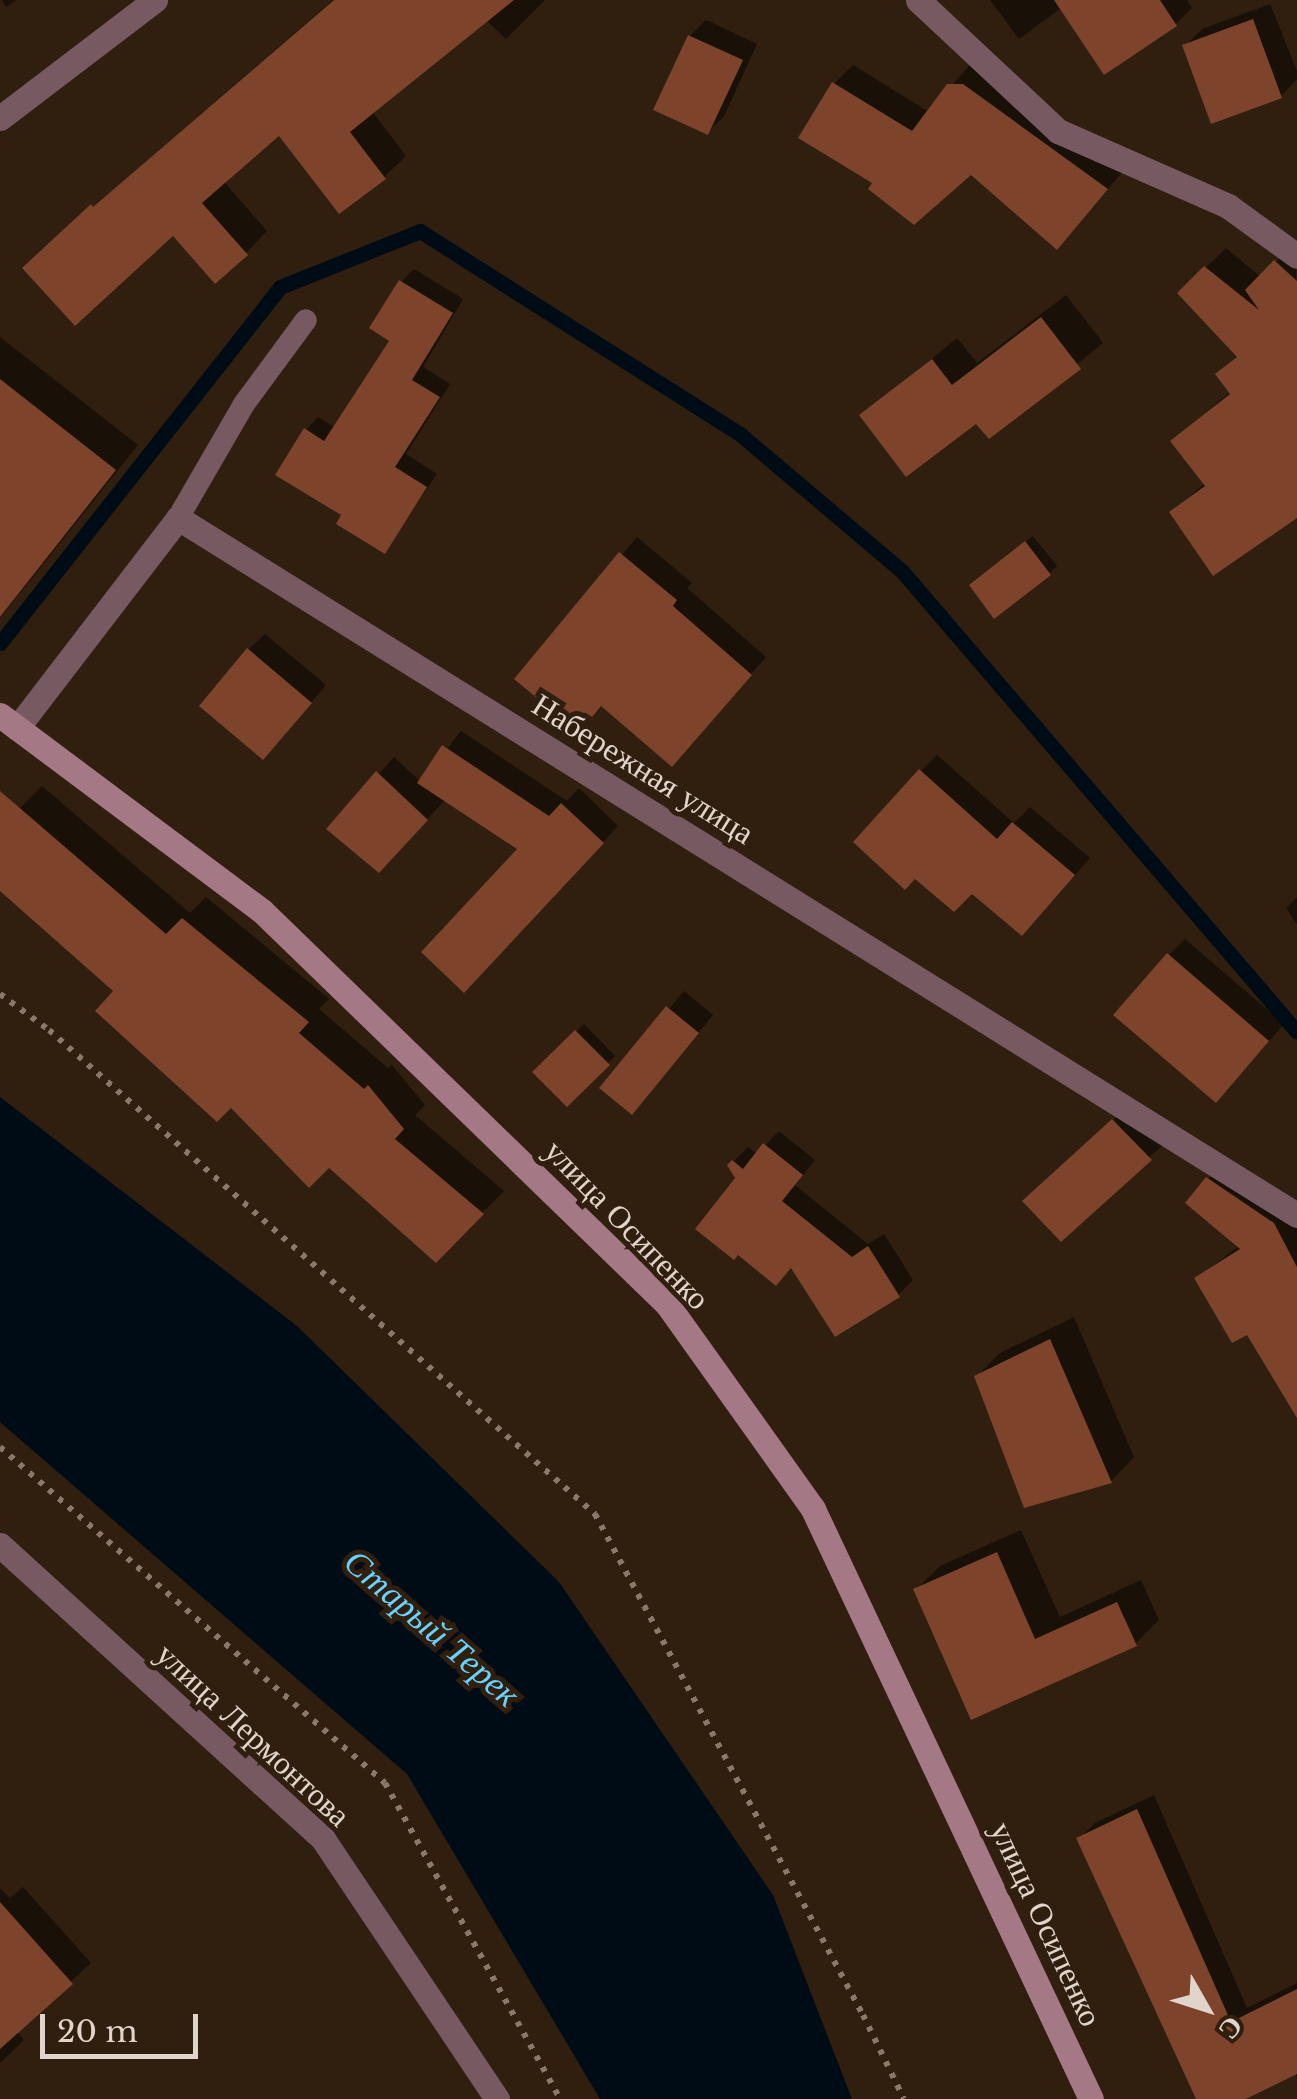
<!DOCTYPE html>
<html>
<head>
<meta charset="utf-8">
<style>
	body { margin:0 }
	#map { position:relative; width:1297px; height:2099px; overflow:hidden; background:#301e0e; font-family:"Libre Baskerville",serif }
	div>[style] { position:absolute }
	[style*='--x'] { left:calc(var(--x)*1px); top:calc(var(--y)*1px); width:calc(var(--w)*1px); rotate:calc(var(--a)*1deg) }
	.water>* { inset:0; background:#000c15 }
	.shadow>* { inset:0; background:#0007 }
	.stream>* { height:15px; margin:-7.5px; padding:0 7.5px; transform-origin:7.5px; border-radius:7.5px; background:#000c15 }
	.building>* { inset:0; background:#7d442b }
	.path>* { height:6px; margin-top:-3px; transform-origin:0; background:repeating-linear-gradient(90deg,#88796c 0 5px,transparent 0 13px) }
	.service>* { height:22px; margin:-11px; padding:0 11px; transform-origin:11px; border-radius:11px; background:#765961 }
	.minor>* { height:25px; margin:-12.5px; padding:0 12.5px; transform-origin:12.5px; border-radius:12.5px; background:#765961 }
	.tertiary>* { height:25px; margin:-12.5px; padding:0 12.5px; transform-origin:12.5px; border-radius:12.5px; background:#765961 }
	.secondary>* { height:25px; margin:-12.5px; padding:0 12.5px; transform-origin:12.5px; border-radius:12.5px; background:#a57885 }
	span { translate:-50% -50%; white-space:nowrap; text-align:center; line-height:1.15; -webkit-text-stroke:10px #301e0e; paint-order:stroke }
	.street-label { font-size:32px; color:#e1d5cb }
	.water-label { font-size:35px; color:#67d3ff; font-style:italic }
	.north { position:absolute; left:1157px; top:1959px; width:100px; height:100px; -webkit-text-stroke:8px #301e0e; paint-order:stroke; rotate:129deg; font-size:28px; font-weight:700; line-height:40px; text-align:center; color:#e1d5cb }
	.north::after { content:''; display:block; margin:auto; width:35px; height:45px; background:#e1d5cb; clip-path:polygon(50% 0,100% 100%,50% 72%,0 100%) }
	.scale { position:absolute; left:40px; top:2014px; width:158px; height:45px; box-sizing:border-box; border:5px solid #e1d5cb; border-top:0; padding-left:12px; font-size:30px; line-height:35px; white-space:nowrap; color:#e1d5cb; -webkit-text-stroke:8px #301e0e; paint-order:stroke }
</style>
</head>
<body>
<div id="map">
	<div class="water">
		<i style="clip-path:polygon(0 1097px,297px 1326px,559px 1582px,773px 1895px,852px 2099px,600px 2099px,407px 1774px,0 1422px)"></i>
	</div>
	<div class="shadow">
		<i style="clip-path:polygon(2px 0,16px 0,6px 7px)"></i>
		<i style="clip-path:polygon(333px 0,545px 0,506px 39px,486px 20px,372px 111px,406px 156px,384px 177px,280px 133px,224px 182px,267px 231px,246px 253px,173px 232px,47px 247px)"></i>
		<i style="clip-path:polygon(990px 0,1072px 0,1019px 39px)"></i>
		<i style="clip-path:polygon(1083px 0,1187px 0,1192px 8px,1176px 24px)"></i>
		<i style="clip-path:polygon(1270px 4px,1297px 71px,1297px 79px,1281px 96px,1185px 46px,1202px 29px)"></i>
		<i style="clip-path:polygon(706px 20px,757px 44px,724px 116px,708px 132px,690px 36px)"></i>
		<i style="clip-path:polygon(853px 65px,929px 112px,969px 66px,983px 66px,1125px 169px,1057px 247px,971px 172px,876px 183px,834px 84px)"></i>
		<i style="clip-path:polygon(1296px 242px,1297px 515px,1172px 512px,1205px 483px,1174px 441px,1231px 391px,1219px 375px,1239px 354px,1180px 293px,1226px 248px,1261px 277px)"></i>
		<i style="clip-path:polygon(414px 269px,463px 299px,423px 367px,450px 384px,406px 454px,437px 474px,385px 550px,345px 514px,306px 430px,318px 417px,336px 428px,392px 340px,401px 282px)"></i>
		<i style="clip-path:polygon(1066px 295px,1103px 343px,989px 436px,977px 420px,862px 416px,957px 338px,977px 363px)"></i>
		<i style="clip-path:polygon(0 337px,138px 445px,0 618px)"></i>
		<i style="clip-path:polygon(1033px 536px,1057px 566px,1050px 573px,980px 578px)"></i>
		<i style="clip-path:polygon(637px 537px,692px 583px,687px 588px,766px 657px,688px 748px,603px 704px,579px 729px,518px 678px)"></i>
		<i style="clip-path:polygon(265px 634px,326px 685px,279px 741px,248px 650px)"></i>
		<i style="clip-path:polygon(461px 731px,567px 801px,579px 788px,618px 826px,480px 973px,521px 849px,446px 799px,395px 854px,330px 829px,394px 757px,421px 782px)"></i>
		<i style="clip-path:polygon(937px 755px,1014px 823px,1030px 807px,1090px 858px,1038px 917px,972px 890px,915px 876px,921px 771px)"></i>
		<i style="clip-path:polygon(42px 786px,190px 913px,206px 897px,329px 999px,319px 1009px,388px 1068px,392px 1065px,425px 1105px,415px 1115px,504px 1191px,436px 1259px,0 888px,0 797px,17px 811px)"></i>
		<i style="clip-path:polygon(1297px 897px,1297px 924px,1286px 908px)"></i>
		<i style="clip-path:polygon(1185px 939px,1284px 1024px,1232px 1083px,1169px 955px)"></i>
		<i style="clip-path:polygon(684px 991px,713px 1015px,632px 1112px,602px 1088px)"></i>
		<i style="clip-path:polygon(584px 1024px,615px 1056px,567px 1104px,536px 1072px)"></i>
		<i style="clip-path:polygon(1130px 1105px,1166px 1142px,1061px 1238px,1041px 1185px)"></i>
		<i style="clip-path:polygon(779px 1131px,815px 1160px,795px 1185px,868px 1244px,884px 1234px,913px 1280px,898px 1295px,738px 1178px,730px 1165px,748px 1147px,757px 1154px)"></i>
		<i style="clip-path:polygon(1223px 1164px,1297px 1224px,1297px 1413px,1248px 1331px,1197px 1278px,1240px 1245px,1208px 1179px)"></i>
		<i style="clip-path:polygon(1074px 1317px,1134px 1457px,1111px 1481px,976px 1377px,1000px 1353px)"></i>
		<i style="clip-path:polygon(1021px 1530px,1060px 1617px,1141px 1580px,1159px 1620px,1135px 1644px,972px 1717px,916px 1590px,940px 1566px)"></i>
		<i style="clip-path:polygon(1154px 1795px,1247px 2008px,1297px 1983px,1297px 2078px,1295px 2072px,1240px 2099px,1199px 2099px,1079px 1839px,1095px 1823px)"></i>
		<i style="clip-path:polygon(23px 1887px,91px 1963px,16px 2031px,24px 2040px,0 2063px,0 1888px,10px 1898px)"></i>
	</div>
	<div class="stream">
		<i style="--x:0;--y:643;--w:453;--a:-51.8"></i>
		<i style="--x:280;--y:287;--w:151;--a:-21.8"></i>
		<i style="--x:420;--y:231;--w:380;--a:32.4"></i>
		<i style="--x:741;--y:435;--w:209;--a:40.2"></i>
		<i style="--x:901;--y:570;--w:608;--a:49.4"></i>
	</div>
	<div class="building">
		<i style="clip-path:polygon(334px 0,514px 0,350px 132px,386px 179px,339px 214px,279px 136px,202px 203px,248px 255px,215px 284px,173px 236px,75px 326px,22px 268px,91px 204px,93px 207px)"></i>
		<i style="clip-path:polygon(1054px 0,1160px 0,1177px 26px,1104px 75px)"></i>
		<i style="clip-path:polygon(1253px 19px,1282px 98px,1211px 124px,1182px 45px)"></i>
		<i style="clip-path:polygon(688px 35px,743px 60px,708px 135px,653px 110px)"></i>
		<i style="clip-path:polygon(832px 82px,912px 131px,947px 84px,963px 84px,1108px 189px,1057px 250px,971px 175px,914px 225px,868px 189px,872px 183px,798px 138px)"></i>
		<i style="clip-path:polygon(1274px 260px,1297px 281px,1297px 518px,1213px 576px,1169px 512px,1205px 486px,1170px 441px,1230px 394px,1215px 374px,1237px 357px,1177px 293px,1204px 266px,1259px 310px,1245px 290px)"></i>
		<i style="clip-path:polygon(399px 280px,453px 313px,412px 380px,440px 397px,395px 467px,427px 487px,385px 554px,336px 524px,341px 515px,275px 475px,304px 428px,324px 441px,389px 341px,369px 328px)"></i>
		<i style="clip-path:polygon(1041px 317px,1081px 369px,989px 439px,976px 424px,906px 477px,859px 415px,932px 359px,952px 385px)"></i>
		<i style="clip-path:polygon(0 379px,116px 470px,0 617px)"></i>
		<i style="clip-path:polygon(1025px 541px,1051px 575px,994px 619px,969px 585px)"></i>
		<i style="clip-path:polygon(619px 552px,677px 600px,673px 606px,752px 675px,672px 767px,601px 706px,579px 733px,514px 679px)"></i>
		<i style="clip-path:polygon(247px 648px,312px 703px,263px 760px,199px 706px)"></i>
		<i style="clip-path:polygon(442px 745px,549px 816px,561px 803px,604px 843px,464px 993px,421px 952px,517px 849px,417px 783px)"></i>
		<i style="clip-path:polygon(919px 769px,997px 839px,1012px 822px,1075px 875px,1022px 936px,972px 894px,954px 912px,915px 879px,905px 890px,853px 842px)"></i>
		<i style="clip-path:polygon(376px 771px,428px 820px,379px 873px,326px 829px)"></i>
		<i style="clip-path:polygon(0 791px,166px 934px,182px 918px,309px 1022px,299px 1033px,364px 1089px,368px 1085px,404px 1129px,395px 1139px,484px 1214px,436px 1263px,329px 1168px,309px 1188px,231px 1108px,217px 1122px,95px 1011px,113px 991px,0 891px)"></i>
		<i style="clip-path:polygon(1167px 953px,1269px 1041px,1216px 1103px,1113px 1015px)"></i>
		<i style="clip-path:polygon(666px 1006px,699px 1033px,632px 1115px,599px 1088px)"></i>
		<i style="clip-path:polygon(575px 1030px,610px 1065px,567px 1107px,532px 1072px)"></i>
		<i style="clip-path:polygon(1112px 1119px,1152px 1160px,1061px 1242px,1022px 1201px)"></i>
		<i style="clip-path:polygon(763px 1143px,803px 1175px,782px 1201px,852px 1257px,868px 1246px,900px 1297px,835px 1337px,791px 1268px,776px 1286px,738px 1255px,734px 1260px,695px 1229px,735px 1178px,727px 1165px,732px 1160px,743px 1169px)"></i>
		<i style="clip-path:polygon(1206px 1177px,1274px 1223px,1297px 1267px,1297px 1418px,1247px 1335px,1232px 1343px,1194px 1278px,1240px 1249px,1185px 1203px)"></i>
		<i style="clip-path:polygon(1050px 1339px,1112px 1483px,1024px 1508px,974px 1376px)"></i>
		<i style="clip-path:polygon(997px 1552px,1035px 1639px,1117px 1602px,1137px 1646px,971px 1720px,913px 1589px)"></i>
		<i style="clip-path:polygon(1137px 1809px,1231px 2022px,1297px 1989px,1297px 2074px,1246px 2099px,1196px 2099px,1076px 1838px)"></i>
		<i style="clip-path:polygon(0 1902px,73px 1984px,0 2049px)"></i>
	</div>
	<div class="path">
		<i style="--x:0;--y:994;--w:61;--a:36.3"></i>
		<i style="--x:49;--y:1030;--w:730;--a:41.56"></i>
		<i style="--x:595;--y:1514;--w:568;--a:61.86"></i>
		<i style="--x:863;--y:2015;--w:93;--a:64"></i>
		<i style="--x:0;--y:1447;--w:511;--a:41.11"></i>
		<i style="--x:385;--y:1783;--w:361;--a:61"></i>
	</div>
	<div class="service">
		<i style="--x:178;--y:518;--w:132;--a:-59.9"></i>
		<i style="--x:244;--y:404;--w:104;--a:-53.6"></i>
	</div>
	<div class="minor">
		<i style="--x:918;--y:0;--w:192;--a:43.1"></i>
		<i style="--x:1058;--y:131;--w:186;--a:23.8"></i>
		<i style="--x:1228;--y:206;--w:85;--a:35.9"></i>
		<i style="--x:17;--y:728;--w:265;--a:-52.5"></i>
		<i style="--x:178;--y:518;--w:1318;--a:31.92"></i>
		<i style="--x:0;--y:1545;--w:437;--a:42.3"></i>
		<i style="--x:323;--y:1839;--w:313;--a:56.2"></i>
	</div>
	<div class="tertiary">
		<i style="--x:0;--y:118;--w:195;--a:-37.3"></i>
	</div>
	<div class="secondary">
		<i style="--x:0;--y:715;--w:327;--a:36.8"></i>
		<i style="--x:262;--y:911;--w:564;--a:44.14"></i>
		<i style="--x:667;--y:1304;--w:252;--a:54.5"></i>
		<i style="--x:813;--y:1509;--w:652;--a:64.77"></i>
	</div>
	<div class="street-label">
		<span style="left:643px;top:769px;rotate:32deg">Набережная улица</span>
		<span style="left:627px;top:1225px;rotate:46deg">улица Осипенко</span>
		<span style="left:253px;top:1735px;rotate:43deg">улица Лермонтова</span>
		<span style="left:1046px;top:1924px;rotate:65deg">улица Осипенко</span>
	</div>
	<div class="water-label">
		<span style="left:432px;top:1628px;rotate:41deg">Старый Терек</span>
	</div>
	<div class="north">С</div>
	<div class="scale">20 m</div>
</div>
</body>
</html>
